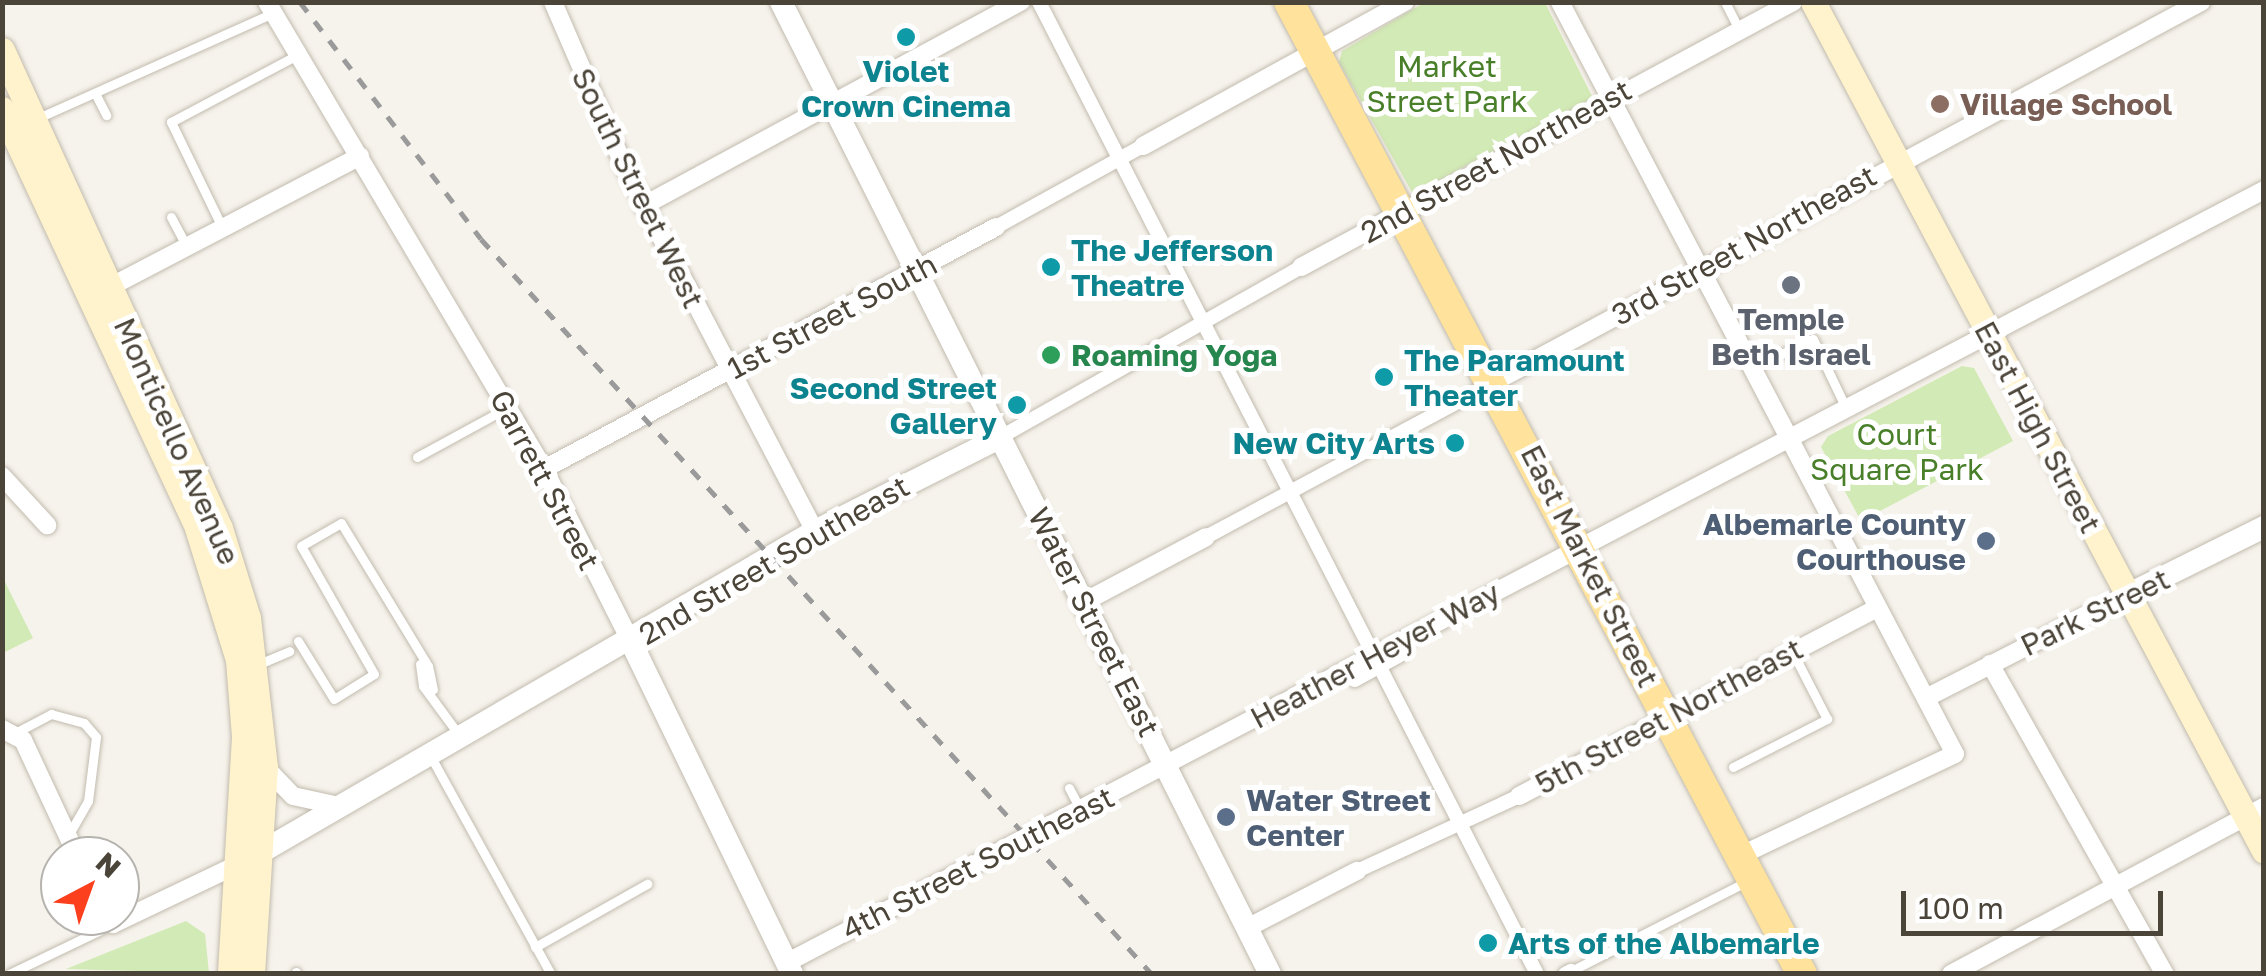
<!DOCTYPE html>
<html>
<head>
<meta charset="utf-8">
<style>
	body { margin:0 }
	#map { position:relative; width:2266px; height:976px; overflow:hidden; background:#f6f3ec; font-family:"Golos Text",sans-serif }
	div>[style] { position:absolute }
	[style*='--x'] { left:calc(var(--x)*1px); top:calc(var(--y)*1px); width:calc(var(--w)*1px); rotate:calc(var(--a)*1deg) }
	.green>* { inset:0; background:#d2eab5 }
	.roads { filter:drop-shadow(0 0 2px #c2bbae) drop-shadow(0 0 2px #c2bbae) }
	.service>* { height:9px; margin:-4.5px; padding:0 4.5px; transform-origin:4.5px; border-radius:4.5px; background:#fff }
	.pedestrian>* { height:14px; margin:-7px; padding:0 7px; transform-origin:7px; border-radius:7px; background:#fff }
	.minor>* { height:18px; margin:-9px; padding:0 9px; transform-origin:9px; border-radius:9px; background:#fff }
	.tertiary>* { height:22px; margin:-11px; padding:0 11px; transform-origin:11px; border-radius:11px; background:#fff }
	.secondary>* { height:25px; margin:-12.5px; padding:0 12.5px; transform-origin:12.5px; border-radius:12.5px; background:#fff3cd }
	.primary>* { height:30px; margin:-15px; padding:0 15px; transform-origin:15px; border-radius:15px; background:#ffe39c }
	.rail>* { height:5px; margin-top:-2.5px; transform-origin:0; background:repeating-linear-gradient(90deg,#9a9a9a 0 12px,transparent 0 24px) }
	.dots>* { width:28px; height:28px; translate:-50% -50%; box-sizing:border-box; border:5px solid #fff; border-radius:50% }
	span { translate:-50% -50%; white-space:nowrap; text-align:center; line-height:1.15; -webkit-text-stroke:10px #fff; paint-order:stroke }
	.park-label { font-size:30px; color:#4a7f2a }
	.culture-label { font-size:30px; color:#0d838f; font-weight:700 }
	.left { translate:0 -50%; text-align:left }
	.right { translate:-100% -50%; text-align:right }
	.education-label { font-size:30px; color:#785e54; font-weight:700 }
	.street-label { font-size:30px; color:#4b4439 }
	.worship-label { font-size:30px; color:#5b616d; font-weight:700 }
	.leisure-label { font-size:30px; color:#27864d; font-weight:700 }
	.service-label { font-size:30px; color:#4e5e75; font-weight:700 }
	.frame { position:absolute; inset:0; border:5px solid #4b4439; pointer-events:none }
	.north { position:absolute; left:40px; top:836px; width:100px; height:100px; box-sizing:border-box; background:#fff; border:2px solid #b7b4b0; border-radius:50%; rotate:41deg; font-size:28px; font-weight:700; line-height:40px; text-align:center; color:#4b4439 }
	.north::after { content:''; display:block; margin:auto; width:35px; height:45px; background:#fc3f1d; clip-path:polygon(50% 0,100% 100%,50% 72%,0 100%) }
	.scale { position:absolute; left:1901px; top:891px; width:262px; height:45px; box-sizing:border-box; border:5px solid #4b4439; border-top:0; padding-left:12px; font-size:30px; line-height:35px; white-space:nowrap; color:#4b4439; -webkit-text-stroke:8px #fff; paint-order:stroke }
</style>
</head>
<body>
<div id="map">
	<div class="green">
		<i style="clip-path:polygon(1425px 2px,1545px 3px,1593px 98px,1413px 194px,1339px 62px,1342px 51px)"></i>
		<i style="clip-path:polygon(1962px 366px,1974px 368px,2013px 441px,1861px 521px,1821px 447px,1828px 436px)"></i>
		<i style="clip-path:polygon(2px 576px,33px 638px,3px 653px,2px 652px)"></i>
		<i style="clip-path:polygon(186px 921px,205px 934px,209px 973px,66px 969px)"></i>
	</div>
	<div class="roads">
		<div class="service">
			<i style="--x:1725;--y:2;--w:30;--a:63"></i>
			<i style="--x:95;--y:93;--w:25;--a:63"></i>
			<i style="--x:38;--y:118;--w:257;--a:-24.1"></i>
			<i style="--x:171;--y:217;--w:34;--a:62"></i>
			<i style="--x:222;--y:227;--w:117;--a:-115.9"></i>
			<i style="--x:171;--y:122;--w:145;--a:-28"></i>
			<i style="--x:1754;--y:367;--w:65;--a:-25.4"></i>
			<i style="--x:1813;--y:339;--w:72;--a:64.5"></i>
			<i style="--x:417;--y:457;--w:102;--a:-28.6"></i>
			<i style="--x:298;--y:641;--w:68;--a:58.2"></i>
			<i style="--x:334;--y:699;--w:47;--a:-32"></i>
			<i style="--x:374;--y:674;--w:147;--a:-119.7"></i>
			<i style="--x:301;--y:546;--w:46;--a:-29.9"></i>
			<i style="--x:341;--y:523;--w:167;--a:58.7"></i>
			<i style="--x:428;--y:666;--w:24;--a:78"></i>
			<i style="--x:259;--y:664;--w:33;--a:-23"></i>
			<i style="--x:420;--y:664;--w:22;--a:82"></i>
			<i style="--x:423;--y:686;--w:61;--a:53.7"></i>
			<i style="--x:15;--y:733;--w:41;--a:-27.8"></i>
			<i style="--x:51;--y:714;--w:34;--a:15"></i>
			<i style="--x:84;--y:723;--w:18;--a:49"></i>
			<i style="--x:96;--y:737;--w:64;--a:97.1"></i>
			<i style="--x:88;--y:801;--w:38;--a:120"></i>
			<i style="--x:431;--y:757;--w:248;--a:61.1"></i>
			<i style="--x:1733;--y:767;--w:106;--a:-27.1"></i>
			<i style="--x:1827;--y:719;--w:74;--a:-117.3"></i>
			<i style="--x:1069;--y:788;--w:26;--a:62"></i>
			<i style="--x:535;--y:947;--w:129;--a:-29.4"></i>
			<i style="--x:1571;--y:971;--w:196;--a:-27"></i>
			<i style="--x:296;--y:972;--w:2;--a:90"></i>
			<i style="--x:9;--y:974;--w:115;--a:-25.7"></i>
		</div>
		<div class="pedestrian">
			<i style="--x:1039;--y:2;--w:1092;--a:62.87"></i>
			<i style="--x:996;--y:227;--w:168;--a:-28.9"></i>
			<i style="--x:999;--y:438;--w:347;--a:-29.5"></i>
			<i style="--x:1206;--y:537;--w:326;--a:-28.2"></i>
			<i style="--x:1355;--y:680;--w:54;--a:-29"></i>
			<i style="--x:1357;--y:871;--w:179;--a:-24.8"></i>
			<i style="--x:1565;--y:974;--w:7;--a:-27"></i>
		</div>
		<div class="minor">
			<i style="--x:267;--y:2;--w:543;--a:59.33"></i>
			<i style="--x:544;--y:469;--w:194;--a:63.3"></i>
			<i style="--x:553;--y:2;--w:179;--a:66.6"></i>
			<i style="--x:624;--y:166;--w:412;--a:62.4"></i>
			<i style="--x:1560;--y:2;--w:849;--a:62.29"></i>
			<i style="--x:1955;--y:754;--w:237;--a:154.7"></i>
			<i style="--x:1143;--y:146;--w:299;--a:-28.8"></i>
			<i style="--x:643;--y:206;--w:430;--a:-28.4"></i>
			<i style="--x:1301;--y:267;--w:559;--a:-28.31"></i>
			<i style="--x:104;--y:290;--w:289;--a:-27.6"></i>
			<i style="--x:1494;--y:382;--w:803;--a:-28.26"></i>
			<i style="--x:544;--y:469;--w:513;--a:-28.16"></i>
			<i style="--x:2;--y:476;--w:67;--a:47.4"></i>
			<i style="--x:1084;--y:602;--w:138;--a:-28"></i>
			<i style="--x:1990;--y:664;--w:356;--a:60.6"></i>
			<i style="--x:1926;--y:698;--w:228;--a:-27.1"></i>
			<i style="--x:2;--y:729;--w:24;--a:28"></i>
			<i style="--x:23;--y:740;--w:128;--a:65"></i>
			<i style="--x:265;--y:767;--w:40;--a:46"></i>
			<i style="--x:293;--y:796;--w:47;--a:12.3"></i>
			<i style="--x:1519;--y:796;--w:404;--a:-27.7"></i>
			<i style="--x:109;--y:916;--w:9;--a:63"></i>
			<i style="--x:113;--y:924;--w:144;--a:-25.5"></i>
			<i style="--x:1249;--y:927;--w:122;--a:-27.4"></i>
			<i style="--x:788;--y:962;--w:1666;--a:-27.61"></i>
			<i style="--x:1951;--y:974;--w:355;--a:-28.1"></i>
		</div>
		<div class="tertiary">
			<i style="--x:781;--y:2;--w:1088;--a:63.29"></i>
			<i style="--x:2129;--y:594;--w:151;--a:-26.4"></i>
			<i style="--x:631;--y:642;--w:369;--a:64.1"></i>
			<i style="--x:256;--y:855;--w:646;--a:-30.1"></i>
			<i style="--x:815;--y:531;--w:206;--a:-26.8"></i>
		</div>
		<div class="secondary">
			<i style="--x:1813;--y:2;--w:961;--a:62.02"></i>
			<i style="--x:2;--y:50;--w:525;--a:65.48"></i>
			<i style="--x:220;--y:528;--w:94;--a:72.7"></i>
			<i style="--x:248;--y:618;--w:150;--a:83.5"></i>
			<i style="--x:265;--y:767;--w:207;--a:93.6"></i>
			<i style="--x:2;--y:109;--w:462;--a:65"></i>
			<i style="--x:197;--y:528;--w:138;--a:72.7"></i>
			<i style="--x:238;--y:660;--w:77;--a:85.5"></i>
			<i style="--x:244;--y:737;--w:237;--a:93.4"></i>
		</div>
		<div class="primary">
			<i style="--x:1289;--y:2;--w:1099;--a:62.18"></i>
		</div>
	</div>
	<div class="rail">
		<i style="--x:300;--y:2;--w:298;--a:52.6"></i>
		<i style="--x:481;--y:239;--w:995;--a:47.61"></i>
	</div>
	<div class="dots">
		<i style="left:906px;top:37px;background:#0f9aa8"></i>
		<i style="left:1940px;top:104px;background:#8d6e63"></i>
		<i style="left:1051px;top:267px;background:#0f9aa8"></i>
		<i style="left:1791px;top:285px;background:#6b7280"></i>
		<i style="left:1051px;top:355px;background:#2e9e5b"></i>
		<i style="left:1384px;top:377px;background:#0f9aa8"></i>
		<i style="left:1017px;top:405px;background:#0f9aa8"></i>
		<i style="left:1455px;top:443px;background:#0f9aa8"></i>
		<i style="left:1986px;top:541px;background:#5c6f8a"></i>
		<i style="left:1226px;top:817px;background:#5c6f8a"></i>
		<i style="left:1488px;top:943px;background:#0f9aa8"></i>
	</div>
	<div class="park-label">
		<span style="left:1447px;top:83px">Market<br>Street Park</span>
		<span style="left:1897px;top:451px">Court<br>Square Park</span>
	</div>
	<div class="culture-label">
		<span style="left:906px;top:88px">Violet<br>Crown Cinema</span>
		<span class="left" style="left:1071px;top:267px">The Jefferson<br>Theatre</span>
		<span class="left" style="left:1404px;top:377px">The Paramount<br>Theater</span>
		<span class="right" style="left:997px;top:405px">Second Street<br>Gallery</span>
		<span class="right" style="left:1435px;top:443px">New City Arts</span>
		<span class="left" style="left:1508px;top:943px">Arts of the Albemarle</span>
	</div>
	<div class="education-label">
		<span class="left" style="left:1960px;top:104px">Village School</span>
	</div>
	<div class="street-label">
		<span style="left:1496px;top:161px;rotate:-29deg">2nd Street Northeast</span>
		<span style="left:638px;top:188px;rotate:64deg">South Street West</span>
		<span style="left:1744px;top:245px;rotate:-29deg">3rd Street Northeast</span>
		<span style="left:832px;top:316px;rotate:-28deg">1st Street South</span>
		<span style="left:2038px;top:427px;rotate:62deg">East High Street</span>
		<span style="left:177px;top:441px;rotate:66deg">Monticello Avenue</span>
		<span style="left:545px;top:480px;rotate:62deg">Garrett Street</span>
		<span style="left:774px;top:560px;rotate:-30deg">2nd Street Southeast</span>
		<span style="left:1590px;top:566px;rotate:63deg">East Market Street</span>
		<span style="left:2095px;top:612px;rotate:-26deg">Park Street</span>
		<span style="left:1094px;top:622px;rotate:63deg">Water Street East</span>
		<span style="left:1375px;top:655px;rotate:-28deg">Heather Heyer Way</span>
		<span style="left:1669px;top:716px;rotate:-28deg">5th Street Northeast</span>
		<span style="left:978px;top:863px;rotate:-27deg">4th Street Southeast</span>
	</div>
	<div class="worship-label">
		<span style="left:1791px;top:336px">Temple<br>Beth Israel</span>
	</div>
	<div class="leisure-label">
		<span class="left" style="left:1071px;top:355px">Roaming Yoga</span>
	</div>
	<div class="service-label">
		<span class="right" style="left:1966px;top:541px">Albemarle County<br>Courthouse</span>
		<span class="left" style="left:1246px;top:817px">Water Street<br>Center</span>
	</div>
	<div class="frame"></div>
	<div class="north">N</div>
	<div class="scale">100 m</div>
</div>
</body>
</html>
